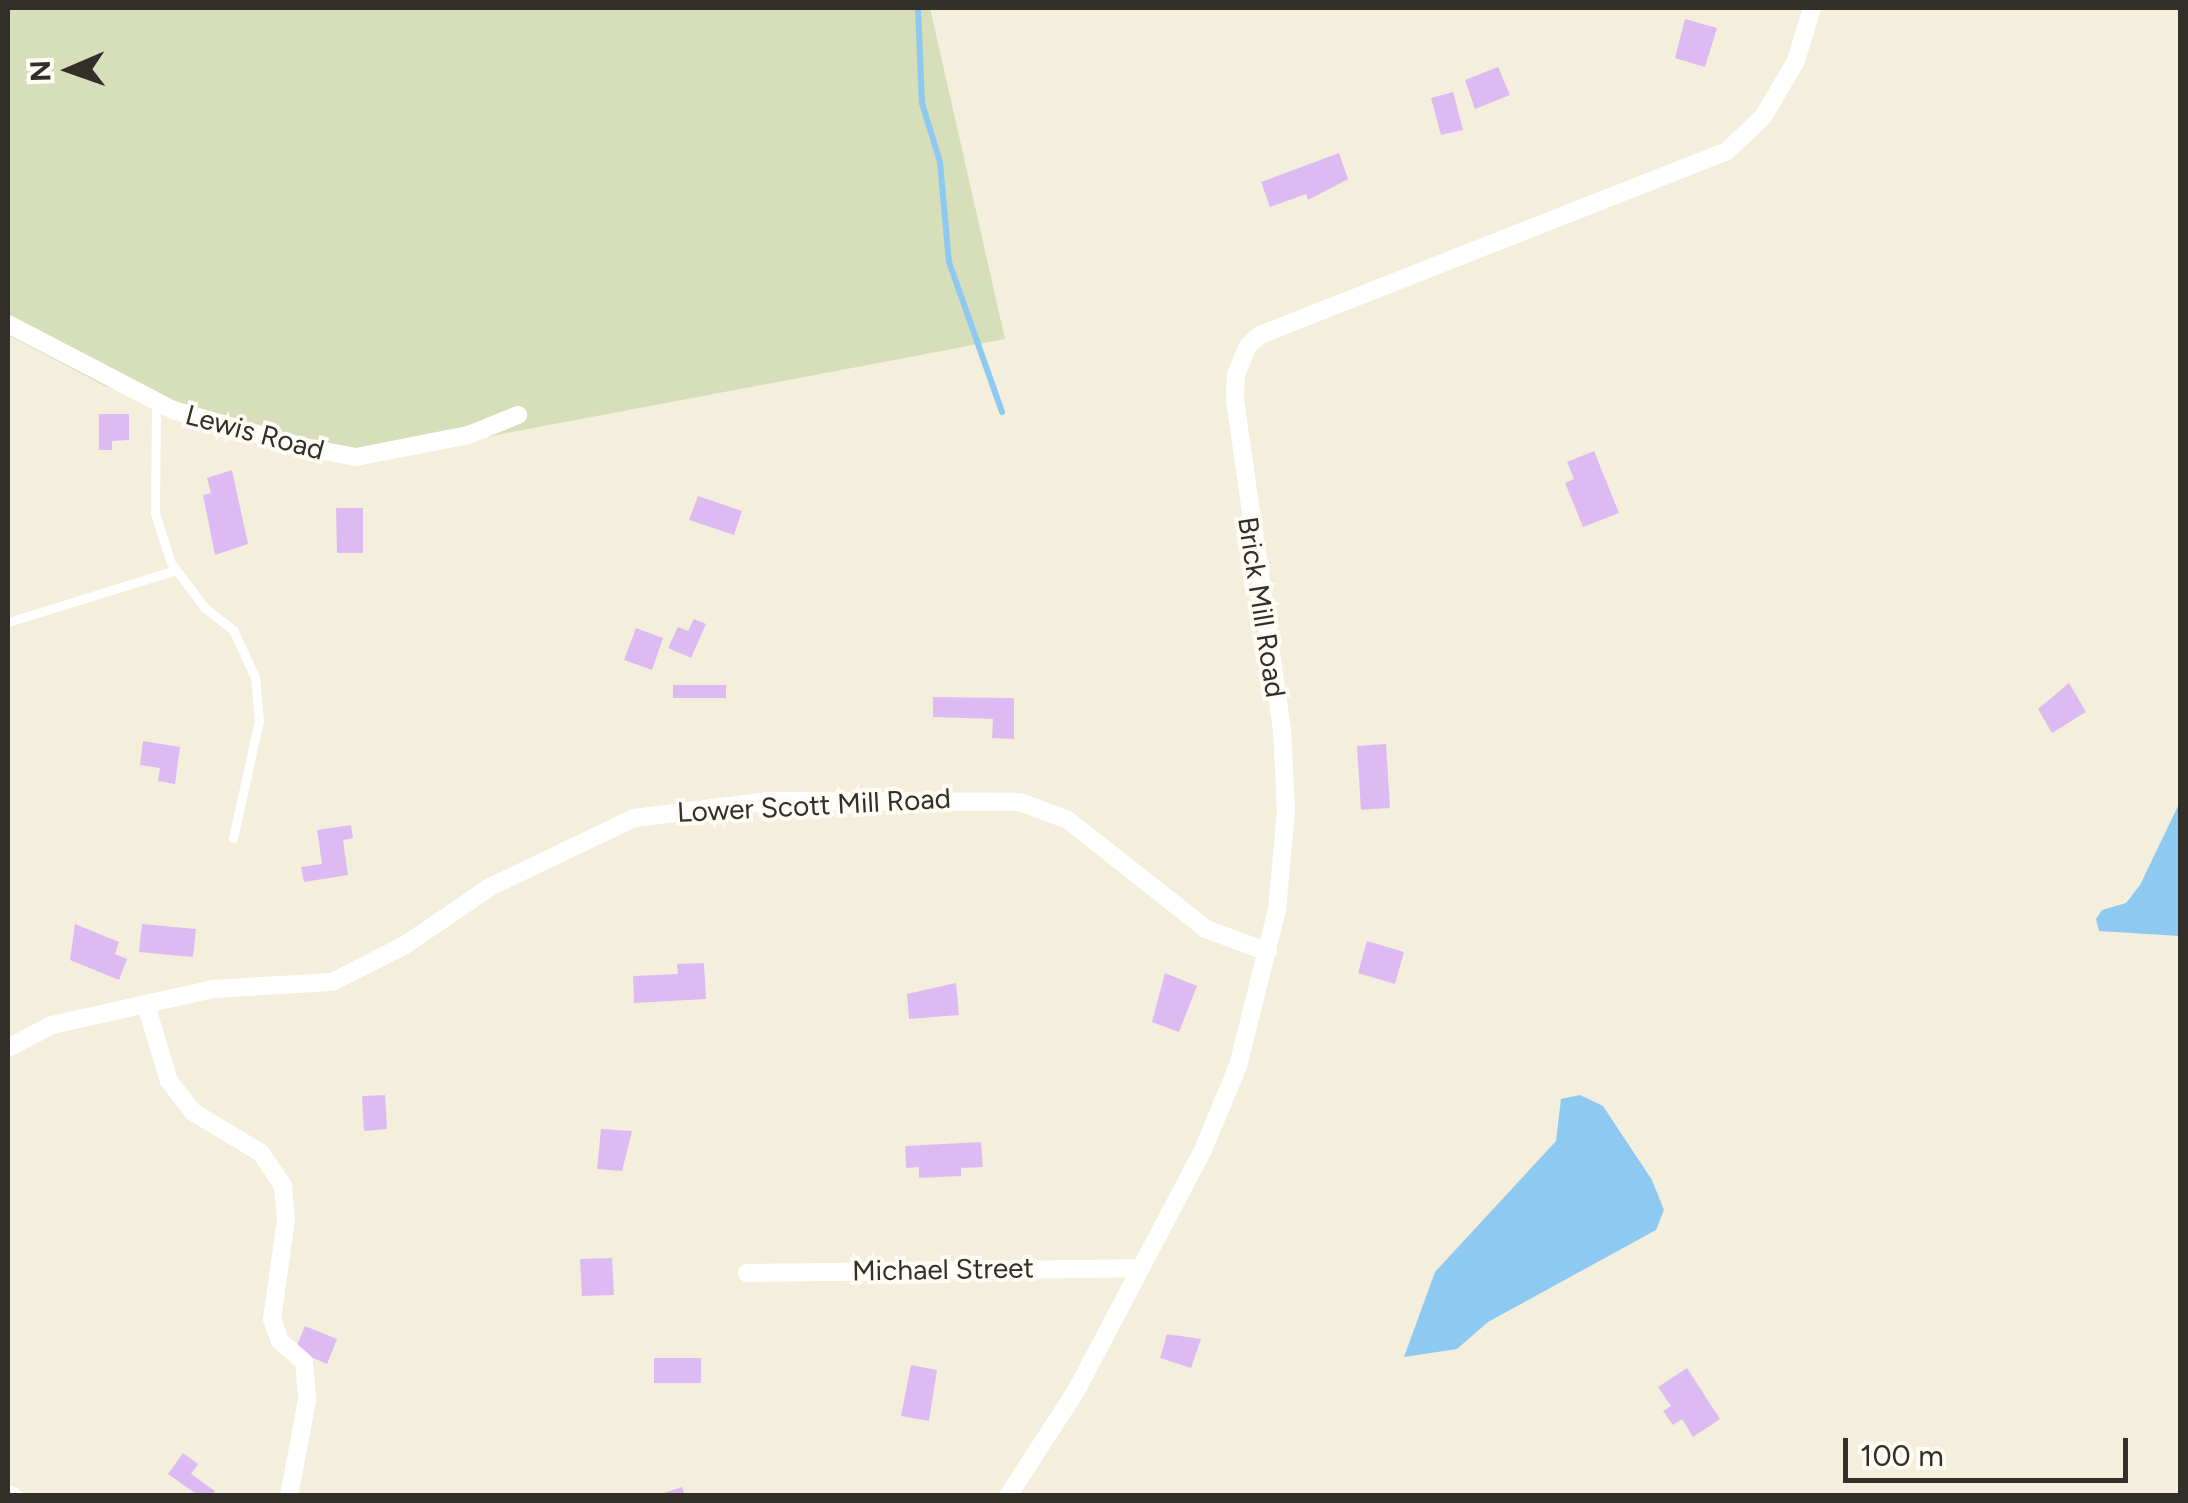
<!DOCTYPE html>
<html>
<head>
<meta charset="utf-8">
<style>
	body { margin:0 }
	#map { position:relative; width:2188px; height:1503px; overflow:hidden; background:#f4efdc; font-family:Figtree,sans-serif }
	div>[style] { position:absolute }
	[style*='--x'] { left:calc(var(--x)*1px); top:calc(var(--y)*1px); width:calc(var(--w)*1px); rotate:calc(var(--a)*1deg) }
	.green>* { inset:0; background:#d6dfba }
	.water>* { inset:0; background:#8ec9f1 }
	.stream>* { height:6px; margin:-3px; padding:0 3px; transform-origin:3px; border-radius:3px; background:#8ec9f1 }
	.building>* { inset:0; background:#ddbbf2 }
	.service>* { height:9px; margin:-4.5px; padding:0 4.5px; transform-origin:4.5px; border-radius:4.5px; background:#fff }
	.minor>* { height:18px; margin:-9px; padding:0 9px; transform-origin:9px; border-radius:9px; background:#fff }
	span { translate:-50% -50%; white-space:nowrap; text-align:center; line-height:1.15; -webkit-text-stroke:8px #fefcf5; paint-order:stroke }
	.street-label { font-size:28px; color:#312f28 }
	.frame { position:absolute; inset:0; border:10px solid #312f28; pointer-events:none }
	.north { position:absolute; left:20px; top:20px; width:100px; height:100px; -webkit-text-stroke:8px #fefcf5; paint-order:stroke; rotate:268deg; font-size:28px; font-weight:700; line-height:40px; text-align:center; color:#312f28 }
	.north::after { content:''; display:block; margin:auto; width:35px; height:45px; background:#312f28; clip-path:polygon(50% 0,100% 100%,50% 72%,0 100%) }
	.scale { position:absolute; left:1843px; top:1438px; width:285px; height:45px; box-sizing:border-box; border:5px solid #312f28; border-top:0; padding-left:12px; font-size:30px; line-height:35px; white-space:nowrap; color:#312f28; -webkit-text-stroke:8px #fefcf5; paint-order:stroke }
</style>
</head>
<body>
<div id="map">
	<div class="green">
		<i style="clip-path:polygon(8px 8px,930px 8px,1005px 339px,380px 457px,105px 386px,8px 335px)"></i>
	</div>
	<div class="water">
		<i style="clip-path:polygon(2180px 802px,2180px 936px,2099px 931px,2096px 919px,2102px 910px,2126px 903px,2140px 885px)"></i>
		<i style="clip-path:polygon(1580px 1095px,1603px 1106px,1652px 1180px,1664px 1210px,1656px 1230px,1488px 1322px,1457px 1349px,1404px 1357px,1435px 1272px,1556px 1141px,1561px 1099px)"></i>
	</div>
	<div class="stream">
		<i style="--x:918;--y:8;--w:95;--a:87.6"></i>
		<i style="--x:922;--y:103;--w:62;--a:73"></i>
		<i style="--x:940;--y:162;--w:100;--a:84.9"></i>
		<i style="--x:949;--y:262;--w:159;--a:70.5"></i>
	</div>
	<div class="building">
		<i style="clip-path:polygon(1685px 19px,1717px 28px,1705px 67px,1675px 58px)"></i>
		<i style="clip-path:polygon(1498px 67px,1510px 95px,1475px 109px,1465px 80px)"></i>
		<i style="clip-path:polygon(1453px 92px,1463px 130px,1441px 135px,1431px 98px)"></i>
		<i style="clip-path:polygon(1339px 153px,1348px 179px,1308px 200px,1306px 194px,1270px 207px,1261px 182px)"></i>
		<i style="clip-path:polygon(99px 414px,129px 414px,129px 440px,112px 441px,112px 450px,99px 450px)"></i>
		<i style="clip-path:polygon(1594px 451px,1619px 513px,1583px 527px,1565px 483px,1574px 479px,1567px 462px)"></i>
		<i style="clip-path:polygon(232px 470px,248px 544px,215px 555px,203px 495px,211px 493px,207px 478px)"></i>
		<i style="clip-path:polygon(698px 496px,742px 511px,734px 535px,689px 520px)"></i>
		<i style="clip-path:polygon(336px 508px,363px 508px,363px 553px,337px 553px)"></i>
		<i style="clip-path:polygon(694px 619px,706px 624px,691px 658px,668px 648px,678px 627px,688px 631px)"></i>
		<i style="clip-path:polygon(636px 628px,663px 638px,652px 670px,624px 660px)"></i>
		<i style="clip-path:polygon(2069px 683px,2086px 712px,2052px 733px,2038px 709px)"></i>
		<i style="clip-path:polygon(673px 685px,726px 685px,726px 698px,673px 698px)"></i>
		<i style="clip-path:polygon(933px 697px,1014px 698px,1014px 739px,992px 738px,993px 719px,933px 717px)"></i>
		<i style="clip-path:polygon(143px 741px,180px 747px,175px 784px,158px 781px,160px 768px,140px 765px)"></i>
		<i style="clip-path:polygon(1386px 744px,1390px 808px,1361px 810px,1357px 746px)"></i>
		<i style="clip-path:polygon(351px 825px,353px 838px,343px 840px,348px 875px,304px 882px,301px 867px,322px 864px,317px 830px)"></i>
		<i style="clip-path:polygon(75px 924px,119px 942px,115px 954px,127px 959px,119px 980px,70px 960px)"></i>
		<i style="clip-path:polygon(142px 924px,196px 929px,193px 957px,139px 952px)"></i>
		<i style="clip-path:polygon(1367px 941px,1404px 952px,1395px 984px,1358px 973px)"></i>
		<i style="clip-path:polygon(704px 963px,706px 999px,634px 1003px,633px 976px,678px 974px,677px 964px)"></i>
		<i style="clip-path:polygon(1165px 973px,1197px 986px,1179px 1032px,1152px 1022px)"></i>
		<i style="clip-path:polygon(956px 983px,959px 1015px,909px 1019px,907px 994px)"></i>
		<i style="clip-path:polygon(385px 1095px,387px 1129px,364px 1131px,362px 1096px)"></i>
		<i style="clip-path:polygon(601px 1129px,632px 1131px,622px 1171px,597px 1169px)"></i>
		<i style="clip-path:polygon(981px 1142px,983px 1167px,961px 1168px,961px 1176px,919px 1178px,919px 1167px,906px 1168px,905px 1146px)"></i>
		<i style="clip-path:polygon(612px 1258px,614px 1295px,582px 1296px,580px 1259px)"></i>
		<i style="clip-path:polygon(305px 1326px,337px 1339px,327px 1364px,295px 1350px)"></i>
		<i style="clip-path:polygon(1167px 1334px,1201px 1339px,1191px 1368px,1160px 1358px)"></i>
		<i style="clip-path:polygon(654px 1358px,701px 1358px,701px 1383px,654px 1383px)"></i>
		<i style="clip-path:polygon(911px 1365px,937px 1370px,929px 1421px,901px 1416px)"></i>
		<i style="clip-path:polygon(1687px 1368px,1720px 1419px,1693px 1437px,1682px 1419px,1673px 1425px,1663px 1411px,1671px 1406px,1658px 1387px)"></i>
		<i style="clip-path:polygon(183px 1453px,198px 1464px,191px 1474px,215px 1491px,212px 1496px,199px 1496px,168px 1474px)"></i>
		<i style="clip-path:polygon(682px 1487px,685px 1496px,658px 1496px,658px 1495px)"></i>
	</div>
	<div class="service">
		<i style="--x:156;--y:401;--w:112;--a:90.5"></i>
		<i style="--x:155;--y:513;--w:52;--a:72.3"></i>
		<i style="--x:171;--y:563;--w:56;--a:52.9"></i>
		<i style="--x:205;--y:608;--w:36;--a:38"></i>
		<i style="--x:233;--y:630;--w:52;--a:64.9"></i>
		<i style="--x:255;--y:677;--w:43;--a:84.7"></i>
		<i style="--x:259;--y:720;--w:121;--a:102.4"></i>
		<i style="--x:8;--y:622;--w:176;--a:-17.2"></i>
	</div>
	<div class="minor">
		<i style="--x:8;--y:324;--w:186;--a:27.5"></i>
		<i style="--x:173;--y:410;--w:135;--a:15.9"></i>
		<i style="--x:303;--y:447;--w:54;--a:10.7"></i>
		<i style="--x:356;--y:457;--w:114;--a:-11.1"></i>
		<i style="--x:468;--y:435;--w:54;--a:-21.8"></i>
		<i style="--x:146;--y:1005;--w:79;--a:73.2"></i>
		<i style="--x:169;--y:1081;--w:39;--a:52"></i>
		<i style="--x:193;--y:1112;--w:79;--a:31.1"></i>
		<i style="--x:261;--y:1153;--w:40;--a:56"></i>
		<i style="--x:283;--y:1186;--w:34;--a:85"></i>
		<i style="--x:286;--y:1220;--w:100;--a:98"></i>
		<i style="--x:272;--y:1319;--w:23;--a:70"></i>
		<i style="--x:280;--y:1341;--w:32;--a:41"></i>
		<i style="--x:304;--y:1362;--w:38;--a:85"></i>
		<i style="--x:307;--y:1400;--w:98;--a:100.6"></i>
		<i style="--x:8;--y:1048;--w:50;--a:-27.6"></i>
		<i style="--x:52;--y:1025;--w:165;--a:-12.6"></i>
		<i style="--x:213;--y:989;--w:119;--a:-3.4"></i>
		<i style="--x:332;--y:982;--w:82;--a:-26.9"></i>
		<i style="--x:405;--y:945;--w:103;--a:-34.3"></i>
		<i style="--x:490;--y:887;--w:160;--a:-25.6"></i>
		<i style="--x:634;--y:818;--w:135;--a:-7.2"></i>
		<i style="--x:768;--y:801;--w:252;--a:0.2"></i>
		<i style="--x:1020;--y:802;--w:51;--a:20.6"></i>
		<i style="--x:1068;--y:820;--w:176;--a:38.3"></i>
		<i style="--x:1206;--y:929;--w:66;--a:20.4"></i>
		<i style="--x:747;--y:1273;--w:392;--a:-0.7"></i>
		<i style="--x:8;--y:1494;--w:5;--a:22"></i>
		<i style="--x:1008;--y:1496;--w:125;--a:-57.1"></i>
		<i style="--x:1076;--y:1391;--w:272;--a:-62.2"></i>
		<i style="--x:1203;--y:1150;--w:91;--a:-67.4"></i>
		<i style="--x:1238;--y:1066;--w:161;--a:-76"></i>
		<i style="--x:1277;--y:910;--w:98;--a:-84.8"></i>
		<i style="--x:1286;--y:812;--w:82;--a:-92.8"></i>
		<i style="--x:1282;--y:730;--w:334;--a:-98.1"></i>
		<i style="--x:1235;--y:399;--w:25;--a:-88"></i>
		<i style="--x:1236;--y:374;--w:30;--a:-67"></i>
		<i style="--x:1248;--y:346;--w:16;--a:-43"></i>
		<i style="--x:1260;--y:335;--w:502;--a:-21.5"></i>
		<i style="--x:1727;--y:151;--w:50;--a:-43.4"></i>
		<i style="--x:1763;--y:117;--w:65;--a:-59.5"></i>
		<i style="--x:1796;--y:61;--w:55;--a:-73.2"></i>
	</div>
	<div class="street-label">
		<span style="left:255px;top:432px;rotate:15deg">Lewis Road</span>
		<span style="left:1262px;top:607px;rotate:81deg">Brick Mill Road</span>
		<span style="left:814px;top:805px;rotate:-3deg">Lower Scott Mill Road</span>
		<span style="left:943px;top:1269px;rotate:-1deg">Michael Street</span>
	</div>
	<div class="frame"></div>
	<div class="north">N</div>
	<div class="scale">100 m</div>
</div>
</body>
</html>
